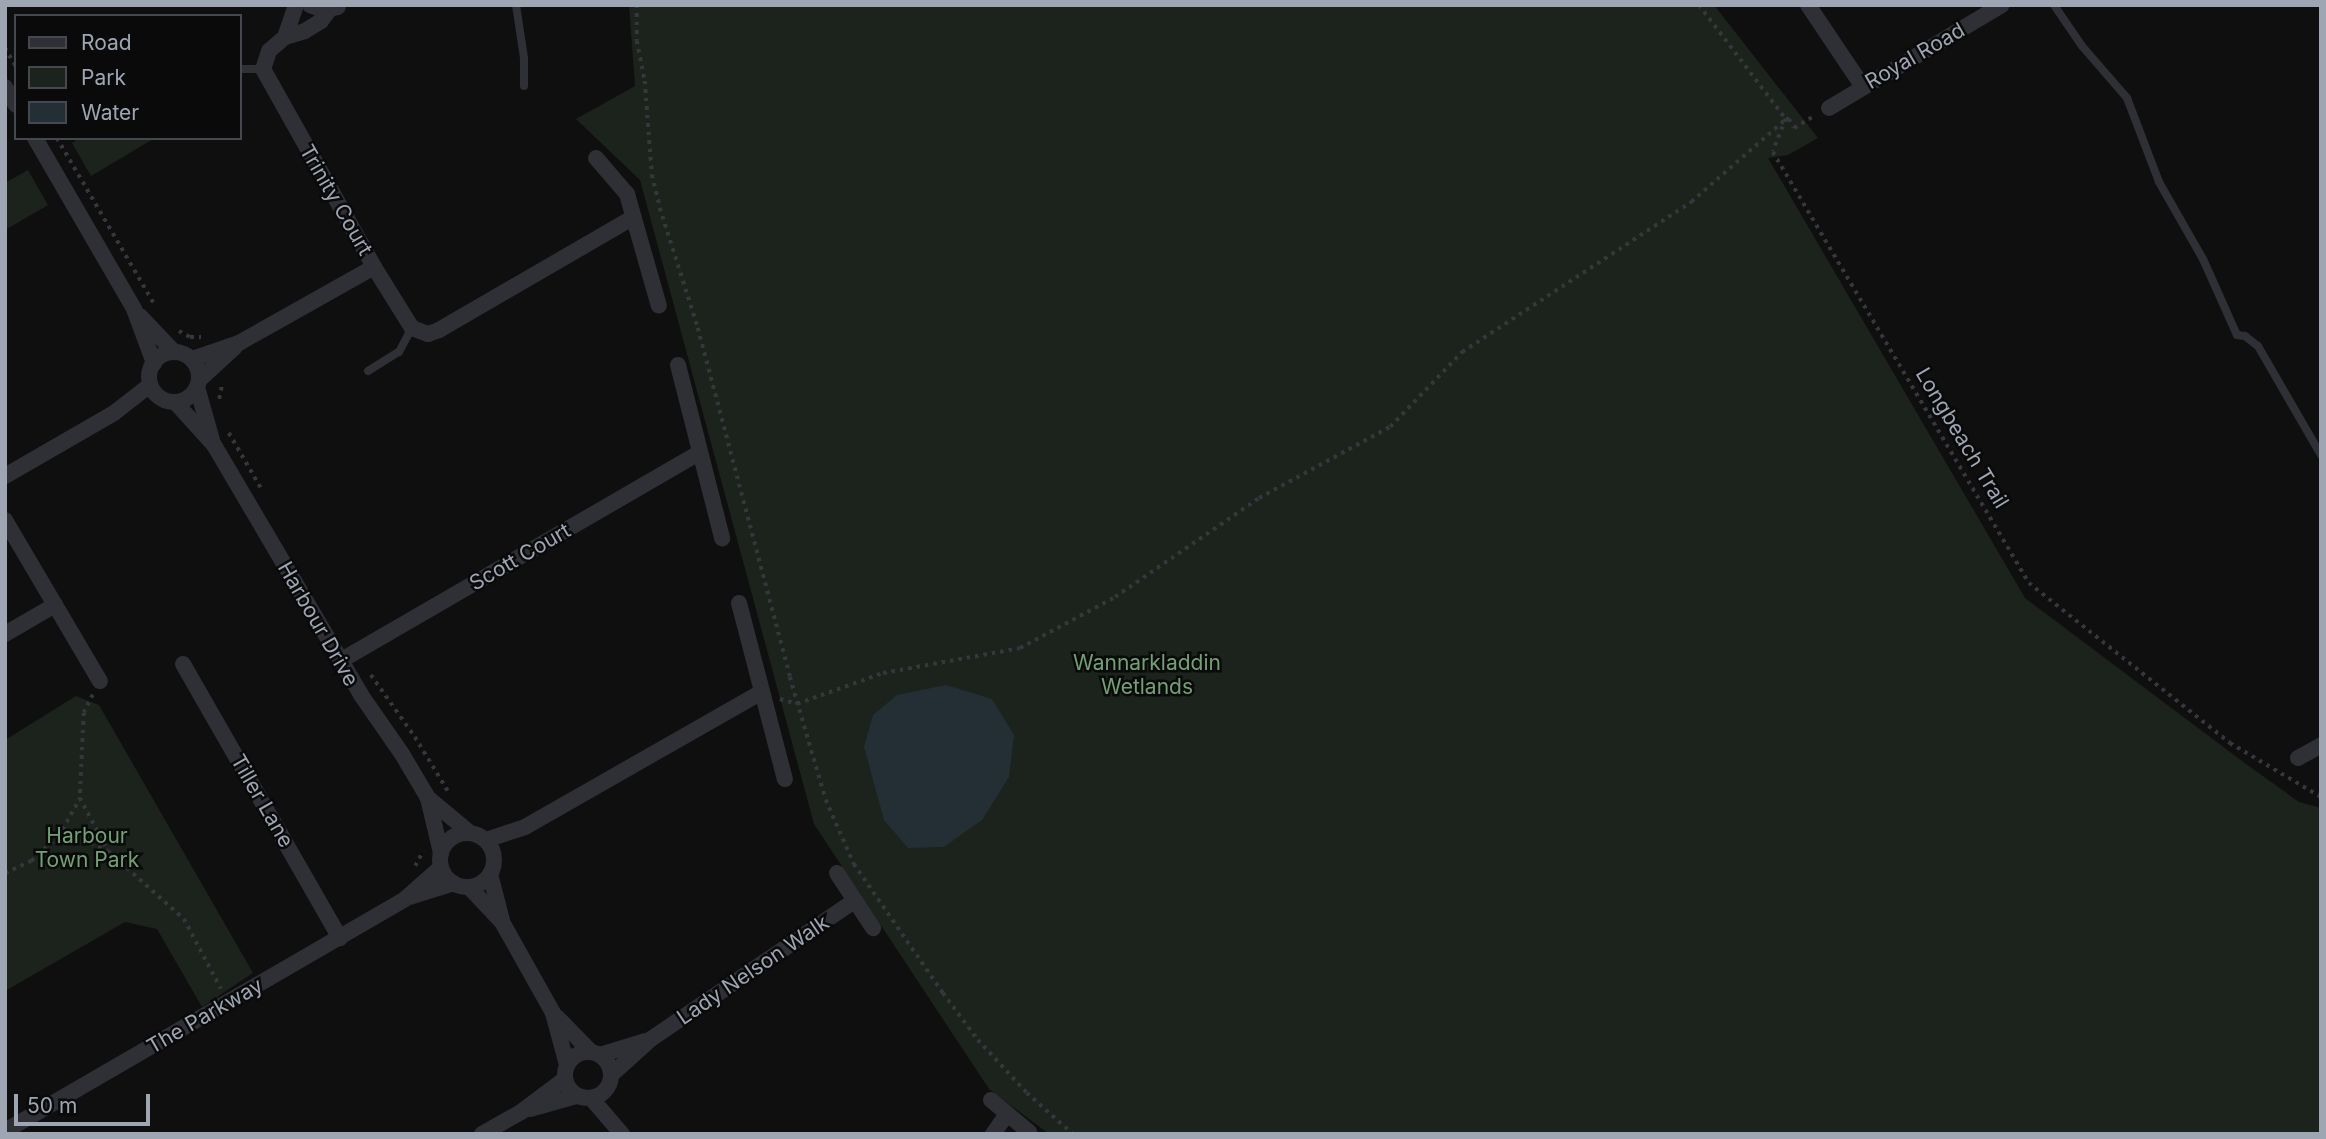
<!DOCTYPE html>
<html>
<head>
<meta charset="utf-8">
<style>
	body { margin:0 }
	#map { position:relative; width:2326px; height:1139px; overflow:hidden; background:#0f0f10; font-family:Inter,sans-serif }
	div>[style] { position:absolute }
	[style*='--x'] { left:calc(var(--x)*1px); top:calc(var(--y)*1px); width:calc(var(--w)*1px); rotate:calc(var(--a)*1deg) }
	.green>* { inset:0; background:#1b231c }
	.water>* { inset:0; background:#242e35 }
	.path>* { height:3.5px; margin-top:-1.75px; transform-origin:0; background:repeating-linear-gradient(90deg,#35373d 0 3.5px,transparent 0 8.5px) }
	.lane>* { height:8px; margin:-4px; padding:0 4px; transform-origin:4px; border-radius:4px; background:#2f3035 }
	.street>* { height:16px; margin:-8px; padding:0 8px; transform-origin:8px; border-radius:8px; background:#2f3035 }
	.street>.ring { margin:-8px; padding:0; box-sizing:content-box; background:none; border:16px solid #2f3035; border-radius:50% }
	span { translate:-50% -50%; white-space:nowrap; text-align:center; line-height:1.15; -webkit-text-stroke:5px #0a0a0b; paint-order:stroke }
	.street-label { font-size:21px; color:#9ea5b3 }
	.park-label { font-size:21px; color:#73a075 }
	.frame { position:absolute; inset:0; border:7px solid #9ea5b3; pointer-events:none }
	.legend { position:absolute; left:14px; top:14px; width:228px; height:126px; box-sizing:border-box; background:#0a0a0b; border:2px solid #45484e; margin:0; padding:9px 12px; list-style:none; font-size:21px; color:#9ea5b3 }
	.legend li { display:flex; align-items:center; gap:14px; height:35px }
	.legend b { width:35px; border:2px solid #45484e }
	.scale { position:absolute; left:14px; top:1094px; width:136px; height:32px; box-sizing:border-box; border:4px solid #9ea5b3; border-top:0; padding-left:9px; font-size:21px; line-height:24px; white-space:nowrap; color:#9ea5b3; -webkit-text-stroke:5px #0a0a0b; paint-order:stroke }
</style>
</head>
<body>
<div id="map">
	<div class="green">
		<i style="clip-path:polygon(629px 5px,1714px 5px,1818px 138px,1788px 155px,1768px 158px,2025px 598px,2246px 764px,2299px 802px,2321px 808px,2321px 1134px,1049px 1134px,989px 1089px,814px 824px,640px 180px,576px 119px,635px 86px)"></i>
		<i style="clip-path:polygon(79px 138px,155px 138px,91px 176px,72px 143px)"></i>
		<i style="clip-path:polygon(28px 170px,48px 205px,5px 230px,5px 183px)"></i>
		<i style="clip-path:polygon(76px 696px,99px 705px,253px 973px,202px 1007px,157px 929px,125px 922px,5px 991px,5px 740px)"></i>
	</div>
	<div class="water">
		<i style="clip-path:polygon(946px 685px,992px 699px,1014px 735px,1009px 777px,982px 820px,944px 847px,908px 848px,884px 820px,864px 747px,873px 715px,897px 695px)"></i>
	</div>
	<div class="path">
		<i style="--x:637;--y:5;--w:36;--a:90"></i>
		<i style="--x:637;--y:41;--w:41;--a:78.7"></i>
		<i style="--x:645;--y:81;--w:94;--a:85.7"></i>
		<i style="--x:652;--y:175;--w:34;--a:76"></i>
		<i style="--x:660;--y:208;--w:126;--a:72.4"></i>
		<i style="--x:698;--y:328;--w:361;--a:75.2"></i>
		<i style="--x:790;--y:677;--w:128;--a:73.7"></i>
		<i style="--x:826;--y:800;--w:70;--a:66.4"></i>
		<i style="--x:854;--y:864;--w:157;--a:55.4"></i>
		<i style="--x:943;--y:993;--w:59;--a:53.3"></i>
		<i style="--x:978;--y:1040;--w:72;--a:47.2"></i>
		<i style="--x:1027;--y:1093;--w:62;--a:41.7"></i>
		<i style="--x:1699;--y:5;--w:143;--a:52.7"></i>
		<i style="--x:1786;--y:119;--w:35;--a:112"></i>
		<i style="--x:1773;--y:152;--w:501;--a:59.29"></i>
		<i style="--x:2029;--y:583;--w:257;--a:38.5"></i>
		<i style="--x:2230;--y:743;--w:106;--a:30.7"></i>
		<i style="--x:5;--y:48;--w:21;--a:59"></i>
		<i style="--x:57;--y:138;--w:194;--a:59.6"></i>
		<i style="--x:179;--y:331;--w:13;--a:29"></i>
		<i style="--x:190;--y:337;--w:11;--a:0"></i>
		<i style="--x:219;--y:399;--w:16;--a:-79"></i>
		<i style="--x:229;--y:433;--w:66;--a:59.9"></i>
		<i style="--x:371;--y:675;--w:76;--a:54.6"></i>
		<i style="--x:415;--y:737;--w:63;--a:58.6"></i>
		<i style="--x:93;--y:695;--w:20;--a:117"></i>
		<i style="--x:84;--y:713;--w:85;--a:92.7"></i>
		<i style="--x:80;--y:798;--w:60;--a:62.2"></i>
		<i style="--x:108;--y:851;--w:102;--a:41.8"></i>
		<i style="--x:184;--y:919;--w:79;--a:62.1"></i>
		<i style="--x:780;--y:699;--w:18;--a:16"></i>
		<i style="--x:797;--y:704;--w:91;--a:-19.8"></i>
		<i style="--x:883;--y:673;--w:139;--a:-10.3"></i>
		<i style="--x:1020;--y:648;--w:108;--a:-28.2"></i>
		<i style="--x:1115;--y:597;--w:175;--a:-34.5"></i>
		<i style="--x:1259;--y:498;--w:149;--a:-28.5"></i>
		<i style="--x:1390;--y:427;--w:104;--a:-46.2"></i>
		<i style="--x:1462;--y:352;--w:274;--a:-33.2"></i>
		<i style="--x:1691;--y:202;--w:126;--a:-41.1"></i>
		<i style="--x:1786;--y:119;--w:3;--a:0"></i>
		<i style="--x:1789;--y:119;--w:10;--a:61"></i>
		<i style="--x:1794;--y:128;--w:23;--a:-31"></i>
		<i style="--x:58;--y:837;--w:17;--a:-3"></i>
		<i style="--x:75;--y:836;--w:36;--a:24"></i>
		<i style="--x:415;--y:866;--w:17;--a:-62"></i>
		<i style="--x:5;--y:873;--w:29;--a:-25"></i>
		<i style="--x:31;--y:861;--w:36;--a:-42"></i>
		<i style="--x:58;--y:837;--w:45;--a:-60.6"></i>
	</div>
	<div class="lane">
		<i style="--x:516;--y:5;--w:54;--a:81.4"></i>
		<i style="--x:524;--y:58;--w:28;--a:90"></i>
		<i style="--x:2054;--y:5;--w:50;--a:55.7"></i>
		<i style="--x:2082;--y:46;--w:69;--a:49.1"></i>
		<i style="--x:2127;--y:98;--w:90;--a:69.1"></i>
		<i style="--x:2159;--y:182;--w:89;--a:60.3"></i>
		<i style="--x:2203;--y:259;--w:83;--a:65.9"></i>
		<i style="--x:2237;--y:335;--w:8;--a:7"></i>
		<i style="--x:2245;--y:336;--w:16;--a:38"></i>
		<i style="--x:2258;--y:346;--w:126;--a:60"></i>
		<i style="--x:240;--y:69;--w:23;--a:0"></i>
		<i style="--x:368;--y:371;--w:36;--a:-32"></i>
		<i style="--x:399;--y:352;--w:27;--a:-62"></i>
	</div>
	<div class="street">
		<i style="--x:310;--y:5;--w:14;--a:21"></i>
		<i style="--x:323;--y:10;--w:15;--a:-11"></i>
		<i style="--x:1808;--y:5;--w:99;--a:56.1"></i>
		<i style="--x:330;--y:9;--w:15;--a:127"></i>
		<i style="--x:321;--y:21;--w:19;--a:148"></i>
		<i style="--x:305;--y:31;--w:21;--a:163"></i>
		<i style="--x:285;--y:37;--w:21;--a:139"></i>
		<i style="--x:269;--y:51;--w:19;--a:108"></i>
		<i style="--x:263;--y:69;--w:227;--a:60.7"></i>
		<i style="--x:374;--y:267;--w:72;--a:58.1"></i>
		<i style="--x:412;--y:328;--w:17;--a:21"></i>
		<i style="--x:428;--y:334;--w:12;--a:-20"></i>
		<i style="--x:439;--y:330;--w:225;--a:-30.1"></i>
		<i style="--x:285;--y:37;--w:34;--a:-71"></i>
		<i style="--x:5;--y:87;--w:21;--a:59"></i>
		<i style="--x:1829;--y:108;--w:201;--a:-30.8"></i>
		<i style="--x:35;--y:138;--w:198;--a:59.9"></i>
		<i style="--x:134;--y:309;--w:58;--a:69.7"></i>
		<i style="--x:596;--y:158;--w:48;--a:49.3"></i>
		<i style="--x:627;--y:194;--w:116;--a:74.1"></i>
		<i style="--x:140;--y:316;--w:50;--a:46.6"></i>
		<i class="ring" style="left:149px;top:352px;width:34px;height:34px"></i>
		<i style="--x:192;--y:359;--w:50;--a:-18.8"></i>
		<i style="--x:239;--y:343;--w:155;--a:-29.4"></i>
		<i style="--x:678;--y:365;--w:179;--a:75.7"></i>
		<i style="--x:199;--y:380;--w:49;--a:-42.5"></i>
		<i style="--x:197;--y:387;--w:55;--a:74.2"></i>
		<i style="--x:175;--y:402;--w:58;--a:47.8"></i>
		<i style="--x:214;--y:445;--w:290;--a:59.5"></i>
		<i style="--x:361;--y:695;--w:72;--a:55.2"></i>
		<i style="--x:402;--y:754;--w:51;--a:59.4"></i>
		<i style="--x:428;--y:798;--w:55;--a:39.8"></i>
		<i style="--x:5;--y:476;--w:126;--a:-30"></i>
		<i style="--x:114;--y:413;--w:46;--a:-37.9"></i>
		<i style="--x:5;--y:520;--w:187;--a:59.5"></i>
		<i style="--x:739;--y:603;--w:182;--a:75.4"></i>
		<i style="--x:5;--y:634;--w:58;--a:-30.1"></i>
		<i style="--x:340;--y:661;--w:415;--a:-30.1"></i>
		<i style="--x:183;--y:664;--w:316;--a:60.2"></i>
		<i style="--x:2298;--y:758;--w:26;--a:-29"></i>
		<i style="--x:428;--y:798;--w:57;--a:76.7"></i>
		<i class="ring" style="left:440px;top:833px;width:38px;height:38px"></i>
		<i style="--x:486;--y:840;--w:41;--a:-18.4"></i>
		<i style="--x:525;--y:827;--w:273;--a:-29.7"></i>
		<i style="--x:837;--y:873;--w:66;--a:56.8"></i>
		<i style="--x:490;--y:874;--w:48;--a:75.4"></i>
		<i style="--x:469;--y:887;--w:48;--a:46.7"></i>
		<i style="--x:502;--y:922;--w:104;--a:60.7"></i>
		<i style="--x:553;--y:1013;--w:54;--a:74.9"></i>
		<i style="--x:410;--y:897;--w:46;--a:-17.7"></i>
		<i style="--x:557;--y:1017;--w:49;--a:45.8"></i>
		<i class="ring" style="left:565px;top:1052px;width:30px;height:30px"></i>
		<i style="--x:600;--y:1055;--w:47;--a:-17.3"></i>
		<i style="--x:611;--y:1075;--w:54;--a:-42"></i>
		<i style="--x:651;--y:1039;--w:245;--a:-34.2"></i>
		<i style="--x:591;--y:1098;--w:48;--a:49.3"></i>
		<i style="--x:991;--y:1100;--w:50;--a:40.1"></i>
		<i style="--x:530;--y:1109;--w:49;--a:-15.5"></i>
		<i style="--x:5;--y:1131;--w:462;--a:-30.1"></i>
		<i style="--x:405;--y:899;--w:48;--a:-41.6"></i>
		<i style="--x:482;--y:1134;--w:45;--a:-29.4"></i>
		<i style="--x:521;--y:1112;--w:55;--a:-36.9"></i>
		<i style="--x:993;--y:1134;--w:24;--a:-55"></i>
	</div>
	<div class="street-label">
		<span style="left:1915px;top:56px;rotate:-30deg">Royal Road</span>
		<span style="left:336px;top:200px;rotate:60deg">Trinity Court</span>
		<span style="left:1962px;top:438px;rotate:59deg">Longbeach Trail</span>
		<span style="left:520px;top:557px;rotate:-30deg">Scott Court</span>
		<span style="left:318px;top:624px;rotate:60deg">Harbour Drive</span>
		<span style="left:262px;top:801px;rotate:60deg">Tiller Lane</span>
		<span style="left:753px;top:970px;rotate:-34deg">Lady Nelson Walk</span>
		<span style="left:205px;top:1016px;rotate:-30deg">The Parkway</span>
	</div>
	<div class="park-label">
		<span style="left:1147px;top:675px">Wannarkladdin<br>Wetlands</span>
		<span style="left:87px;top:848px">Harbour<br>Town Park</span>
	</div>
	<div class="frame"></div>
	<ul class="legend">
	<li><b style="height:9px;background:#2f3035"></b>Road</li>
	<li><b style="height:19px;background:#1b231c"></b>Park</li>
	<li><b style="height:19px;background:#242e35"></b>Water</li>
	</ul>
	<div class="scale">50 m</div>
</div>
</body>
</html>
